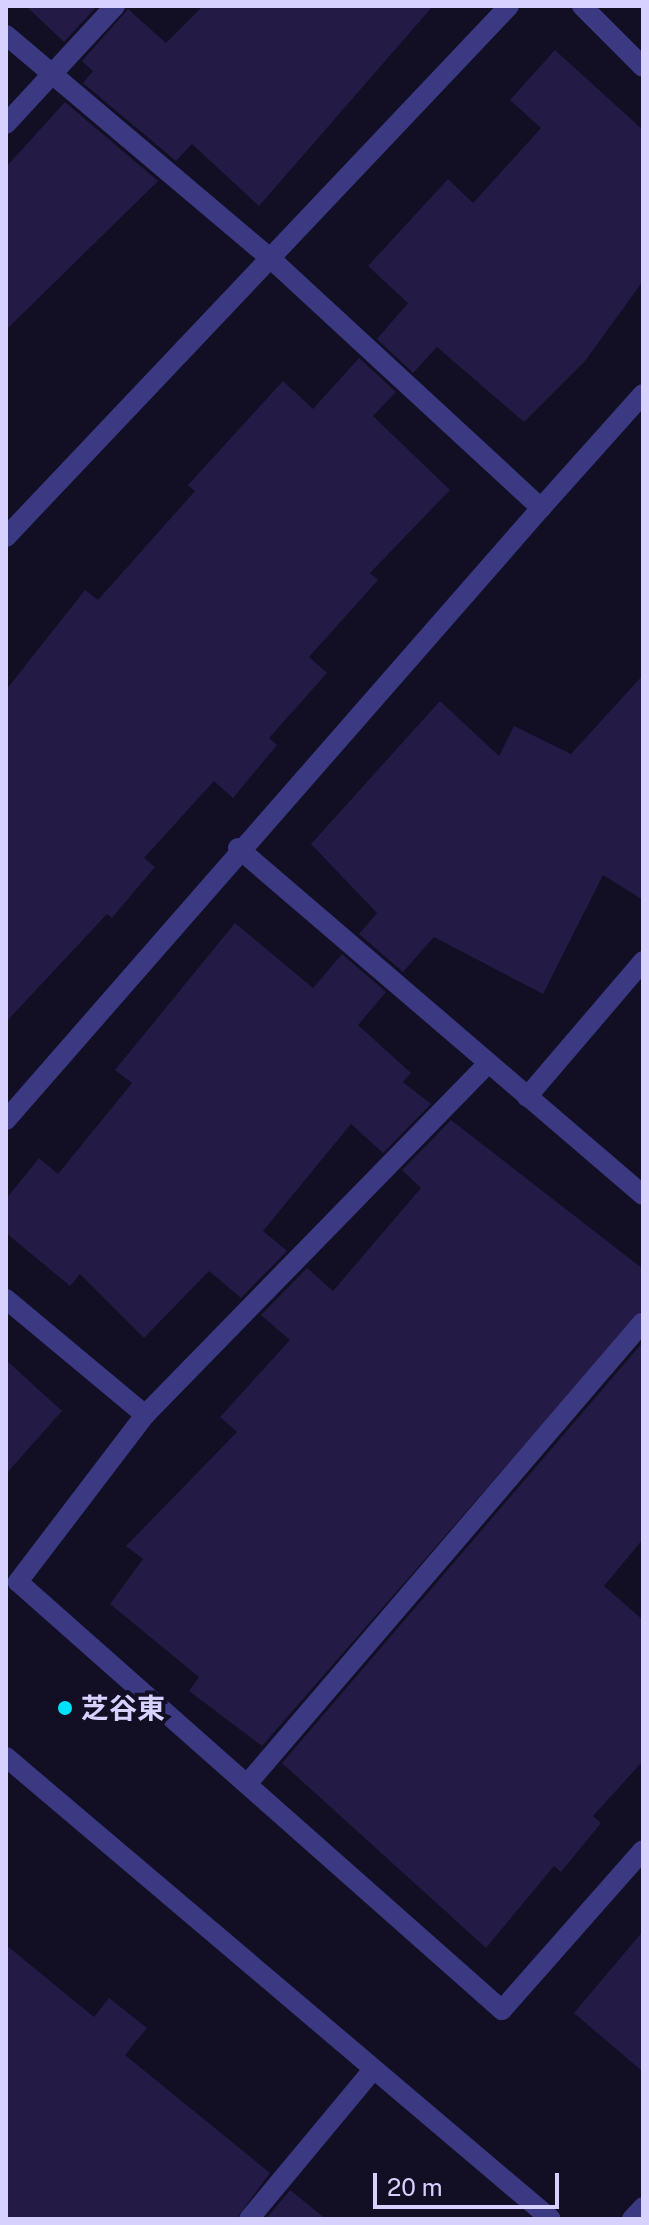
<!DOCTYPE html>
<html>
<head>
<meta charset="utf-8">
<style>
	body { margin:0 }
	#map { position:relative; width:649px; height:2225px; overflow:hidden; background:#120e24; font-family:"Public Sans","Noto Sans JP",sans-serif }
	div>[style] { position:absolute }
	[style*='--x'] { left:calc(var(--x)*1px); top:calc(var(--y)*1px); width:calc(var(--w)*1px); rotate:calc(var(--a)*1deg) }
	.building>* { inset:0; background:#231a45 }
	.minor>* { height:20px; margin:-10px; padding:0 10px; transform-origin:10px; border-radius:10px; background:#3c3983 }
	.dots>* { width:22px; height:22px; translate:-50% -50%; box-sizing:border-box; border:4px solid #120e24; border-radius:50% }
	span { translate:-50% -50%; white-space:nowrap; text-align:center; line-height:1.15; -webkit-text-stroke:8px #120e24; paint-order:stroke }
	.poi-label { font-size:28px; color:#d6d1ff; font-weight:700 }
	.left { translate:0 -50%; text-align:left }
	.frame { position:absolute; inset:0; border:8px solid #d6d1ff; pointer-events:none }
	.scale { position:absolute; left:373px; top:2173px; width:186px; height:36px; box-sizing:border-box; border:4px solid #d6d1ff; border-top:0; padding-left:10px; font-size:24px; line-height:28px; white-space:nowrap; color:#d6d1ff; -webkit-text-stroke:6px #120e24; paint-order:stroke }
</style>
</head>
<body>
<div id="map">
	<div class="building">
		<i style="clip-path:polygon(26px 6px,97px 6px,64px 42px)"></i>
		<i style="clip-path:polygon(203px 6px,433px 6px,259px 206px,192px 144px,176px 161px,83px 83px,93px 71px,82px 61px,128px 9px,166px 43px)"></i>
		<i style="clip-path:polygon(555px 50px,643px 130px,643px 281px,585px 361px,524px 422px,437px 347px,413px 373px,377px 339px,408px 303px,368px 266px,448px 179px,473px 203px,541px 128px,510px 100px)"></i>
		<i style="clip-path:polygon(65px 102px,158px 181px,6px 330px,6px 167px)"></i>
		<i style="clip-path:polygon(359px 358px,396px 392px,373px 416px,450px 490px,370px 573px,378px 580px,309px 657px,327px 673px,269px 738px,277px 745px,233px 798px,214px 781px,144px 858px,155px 867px,112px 918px,107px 914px,6px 1022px,6px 690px,85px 590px,98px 600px,195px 491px,188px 485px,283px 381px,313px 409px)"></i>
		<i style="clip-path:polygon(643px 675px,643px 900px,603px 875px,543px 994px,434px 937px,403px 972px,359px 934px,377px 913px,311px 844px,440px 701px,499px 756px,514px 726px,571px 754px)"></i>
		<i style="clip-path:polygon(235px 923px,313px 988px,342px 954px,386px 992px,358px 1025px,411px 1073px,403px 1082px,431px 1104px,383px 1153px,351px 1124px,263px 1231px,287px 1251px,241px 1298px,209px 1271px,144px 1338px,80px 1274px,70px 1286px,6px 1233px,6px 1199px,39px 1158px,58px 1174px,132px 1083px,115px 1070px)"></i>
		<i style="clip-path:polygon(451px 1120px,643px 1269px,643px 1309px,262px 1746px,189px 1691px,199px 1677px,110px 1604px,143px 1559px,126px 1546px,237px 1432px,220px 1417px,290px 1340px,261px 1315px,307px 1268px,333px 1291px,421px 1188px,402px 1170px)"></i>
		<i style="clip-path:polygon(643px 1342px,643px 1539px,604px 1586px,643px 1620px,643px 1761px,593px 1816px,601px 1823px,561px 1872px,554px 1866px,486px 1948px,282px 1763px)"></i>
		<i style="clip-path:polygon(6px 1360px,62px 1411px,6px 1474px)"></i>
		<i style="clip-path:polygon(643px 1931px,643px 2072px,574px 2013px)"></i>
		<i style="clip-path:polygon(6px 1945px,94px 2017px,109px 1998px,147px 2028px,125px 2055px,270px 2173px,236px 2219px,6px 2219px)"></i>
		<i style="clip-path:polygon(290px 2190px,326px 2219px,266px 2219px)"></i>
	</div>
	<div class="minor">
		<i style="--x:582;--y:6;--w:86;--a:45"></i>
		<i style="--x:6;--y:35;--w:346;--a:40.2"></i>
		<i style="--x:270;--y:258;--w:369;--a:42.7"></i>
		<i style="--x:541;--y:508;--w:813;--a:131.16"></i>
		<i style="--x:6;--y:124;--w:161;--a:-47.3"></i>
		<i style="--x:541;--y:508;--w:153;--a:-48.2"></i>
		<i style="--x:6;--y:537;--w:731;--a:-46.55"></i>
		<i style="--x:238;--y:848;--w:533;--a:40.59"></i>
		<i style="--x:527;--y:1097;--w:179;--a:-49.5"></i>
		<i style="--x:6;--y:1299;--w:181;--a:39.8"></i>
		<i style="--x:145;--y:1415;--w:210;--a:127.3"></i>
		<i style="--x:18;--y:1582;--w:646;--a:41.49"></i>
		<i style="--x:502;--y:2010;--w:213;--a:-48.6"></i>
		<i style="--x:145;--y:1415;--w:492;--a:-45.7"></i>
		<i style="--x:6;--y:1757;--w:714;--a:40.29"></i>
		<i style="--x:247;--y:1784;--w:608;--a:-49.4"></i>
		<i style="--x:249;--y:2219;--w:192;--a:-50.3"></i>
		<i style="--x:632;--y:2219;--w:16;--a:-47"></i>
	</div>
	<div class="dots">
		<i style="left:65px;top:1708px;background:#00e2fb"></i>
	</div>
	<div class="poi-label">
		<span class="left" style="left:81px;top:1708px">芝谷東</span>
	</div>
	<div class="frame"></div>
	<div class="scale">20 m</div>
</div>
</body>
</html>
